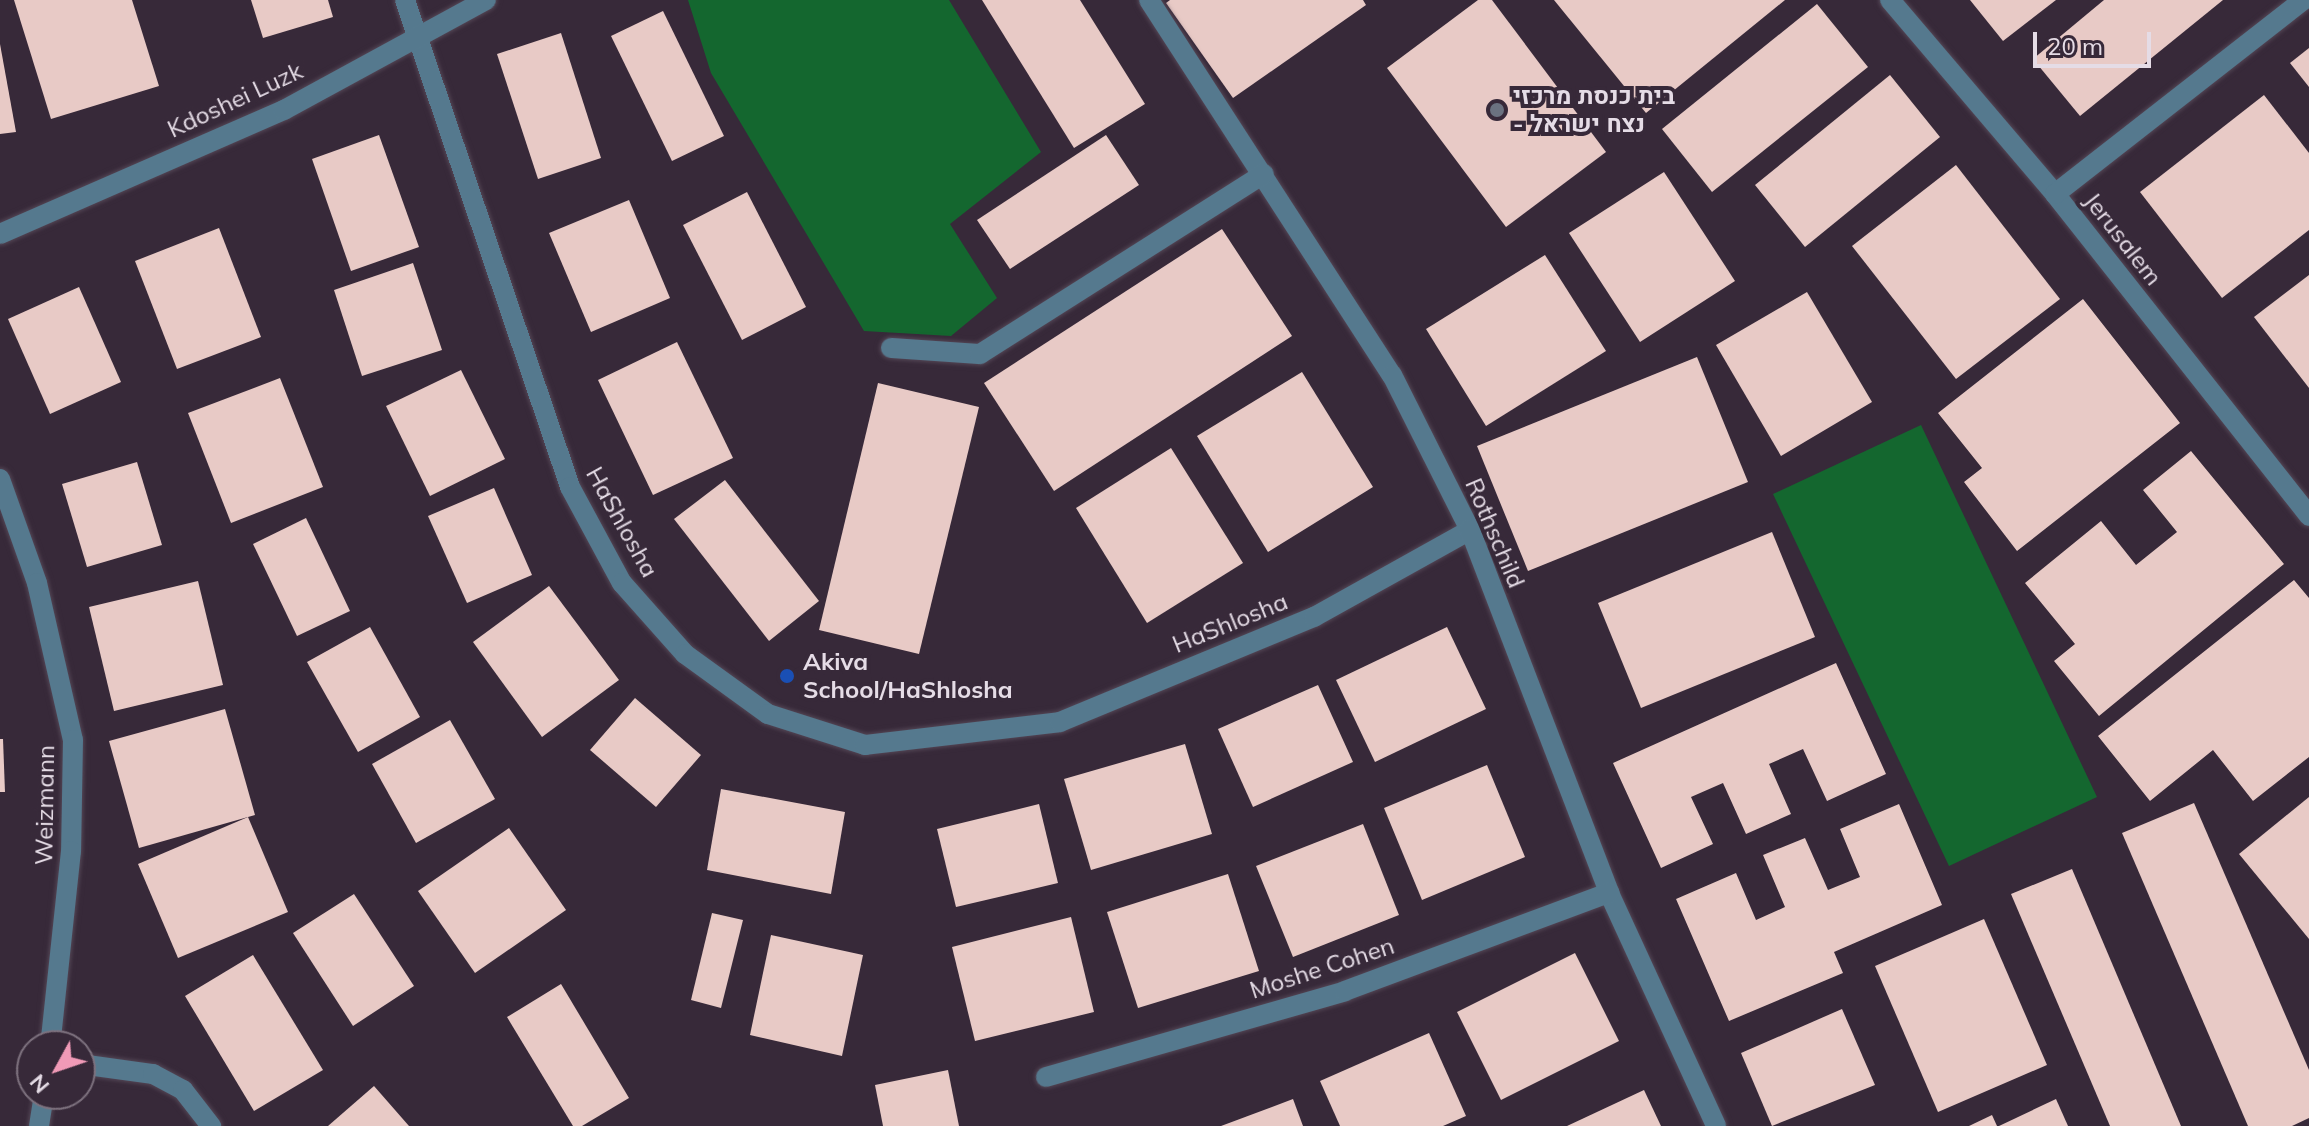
<!DOCTYPE html>
<html>
<head>
<meta charset="utf-8">
<style>
	body { margin:0 }
	#map { position:relative; width:2309px; height:1126px; overflow:hidden; background:#372939; font-family:Mulish,Heebo,sans-serif }
	div>[style] { position:absolute }
	[style*='--x'] { left:calc(var(--x)*1px); top:calc(var(--y)*1px); width:calc(var(--w)*1px); rotate:calc(var(--a)*1deg) }
	.green>* { inset:0; background:#14672f }
	.building>* { inset:0; background:#e8cac6 }
	.roads { filter:drop-shadow(0 0 2px #534655) drop-shadow(0 0 2px #534655) }
	.minor>* { height:20px; margin:-10px; padding:0 10px; transform-origin:10px; border-radius:10px; background:#55798e }
	.dots>* { width:22px; height:22px; translate:-50% -50%; box-sizing:border-box; border:4px solid #372939; border-radius:50% }
	span { translate:-50% -50%; white-space:nowrap; text-align:center; line-height:1.15; -webkit-text-stroke:8px #372939; paint-order:stroke }
	.poi-label { font-size:24px; color:#e5dce6; font-weight:700 }
	.left { translate:0 -50%; text-align:left }
	.street-label { font-size:24px; color:#e5dce6 }
	.north { position:absolute; left:16px; top:1030px; width:80px; height:80px; box-sizing:border-box; background:#372939; border:2px solid #7d717e; border-radius:50%; rotate:230deg; font-size:22px; font-weight:700; line-height:32px; text-align:center; color:#e5dce6 }
	.north::after { content:''; display:block; margin:auto; width:28px; height:36px; background:#f09ab7; clip-path:polygon(50% 0,100% 100%,50% 72%,0 100%) }
	.scale { position:absolute; left:2033px; top:32px; width:118px; height:36px; box-sizing:border-box; border:4px solid #e5dce6; border-top:0; padding-left:10px; font-size:24px; line-height:28px; white-space:nowrap; color:#e5dce6; -webkit-text-stroke:6px #372939; paint-order:stroke }
</style>
</head>
<body>
<div id="map">
	<div class="green">
		<i style="clip-path:polygon(688px 0,949px 0,1041px 152px,950px 224px,997px 298px,951px 336px,864px 331px,711px 73px)"></i>
		<i style="clip-path:polygon(1921px 425px,2097px 797px,1949px 866px,1773px 494px)"></i>
	</div>
	<div class="building">
		<i style="clip-path:polygon(14px 0,132px 0,159px 86px,51px 119px)"></i>
		<i style="clip-path:polygon(251px 0,328px 0,333px 17px,263px 38px)"></i>
		<i style="clip-path:polygon(982px 0,1080px 0,1145px 104px,1074px 148px)"></i>
		<i style="clip-path:polygon(1170px 0,1363px 0,1366px 5px,1233px 98px,1166px 3px)"></i>
		<i style="clip-path:polygon(1478px 0,1492px 0,1606px 152px,1506px 227px,1387px 68px)"></i>
		<i style="clip-path:polygon(1554px 0,1785px 0,1646px 113px)"></i>
		<i style="clip-path:polygon(1970px 0,2056px 0,2003px 41px)"></i>
		<i style="clip-path:polygon(2104px 0,2223px 0,2080px 116px,2033px 59px)"></i>
		<i style="clip-path:polygon(1817px 4px,1868px 67px,1712px 192px,1662px 129px)"></i>
		<i style="clip-path:polygon(663px 11px,724px 136px,672px 161px,611px 36px)"></i>
		<i style="clip-path:polygon(561px 33px,601px 158px,538px 179px,497px 54px)"></i>
		<i style="clip-path:polygon(0 44px,16px 132px,0 134px)"></i>
		<i style="clip-path:polygon(2309px 48px,2309px 87px,2290px 63px)"></i>
		<i style="clip-path:polygon(1890px 75px,1940px 137px,1805px 247px,1755px 185px)"></i>
		<i style="clip-path:polygon(2264px 95px,2309px 153px,2309px 230px,2222px 298px,2140px 192px)"></i>
		<i style="clip-path:polygon(379px 135px,419px 247px,351px 271px,312px 159px)"></i>
		<i style="clip-path:polygon(1106px 135px,1139px 185px,1010px 269px,977px 220px)"></i>
		<i style="clip-path:polygon(1956px 165px,2060px 299px,1956px 379px,1852px 246px)"></i>
		<i style="clip-path:polygon(1664px 172px,1735px 281px,1640px 342px,1569px 233px)"></i>
		<i style="clip-path:polygon(747px 192px,806px 307px,742px 340px,683px 225px)"></i>
		<i style="clip-path:polygon(629px 200px,670px 298px,591px 332px,549px 233px)"></i>
		<i style="clip-path:polygon(219px 228px,261px 337px,177px 369px,135px 261px)"></i>
		<i style="clip-path:polygon(1222px 229px,1292px 336px,1054px 491px,984px 383px)"></i>
		<i style="clip-path:polygon(1545px 255px,1606px 351px,1486px 426px,1426px 329px)"></i>
		<i style="clip-path:polygon(413px 263px,442px 350px,362px 376px,334px 290px)"></i>
		<i style="clip-path:polygon(2309px 275px,2309px 388px,2254px 317px)"></i>
		<i style="clip-path:polygon(79px 287px,121px 382px,50px 414px,8px 319px)"></i>
		<i style="clip-path:polygon(1807px 292px,1872px 402px,1781px 456px,1716px 345px)"></i>
		<i style="clip-path:polygon(2083px 299px,2180px 423px,2017px 551px,1964px 482px,1982px 468px,1938px 413px)"></i>
		<i style="clip-path:polygon(677px 342px,733px 458px,653px 495px,598px 380px)"></i>
		<i style="clip-path:polygon(1697px 357px,1748px 482px,1528px 571px,1477px 446px)"></i>
		<i style="clip-path:polygon(461px 370px,505px 459px,430px 496px,386px 406px)"></i>
		<i style="clip-path:polygon(1302px 372px,1373px 487px,1268px 552px,1197px 436px)"></i>
		<i style="clip-path:polygon(280px 378px,323px 487px,231px 523px,188px 413px)"></i>
		<i style="clip-path:polygon(878px 383px,979px 407px,919px 654px,819px 630px)"></i>
		<i style="clip-path:polygon(1171px 448px,1243px 563px,1147px 623px,1076px 508px)"></i>
		<i style="clip-path:polygon(2191px 451px,2284px 564px,2099px 716px,2054px 661px,2075px 644px,2025px 583px,2101px 521px,2136px 565px,2177px 532px,2143px 490px)"></i>
		<i style="clip-path:polygon(137px 462px,162px 545px,87px 567px,62px 484px)"></i>
		<i style="clip-path:polygon(725px 480px,819px 601px,769px 641px,674px 519px)"></i>
		<i style="clip-path:polygon(494px 488px,532px 575px,467px 603px,428px 516px)"></i>
		<i style="clip-path:polygon(306px 518px,350px 611px,297px 636px,253px 544px)"></i>
		<i style="clip-path:polygon(1772px 532px,1815px 637px,1641px 708px,1598px 603px)"></i>
		<i style="clip-path:polygon(2294px 580px,2309px 598px,2309px 757px,2253px 801px,2213px 750px,2150px 801px,2098px 736px)"></i>
		<i style="clip-path:polygon(198px 581px,223px 685px,114px 711px,89px 607px)"></i>
		<i style="clip-path:polygon(549px 586px,619px 680px,542px 737px,473px 642px)"></i>
		<i style="clip-path:polygon(370px 627px,420px 717px,358px 752px,307px 662px)"></i>
		<i style="clip-path:polygon(1447px 627px,1486px 709px,1375px 762px,1336px 680px)"></i>
		<i style="clip-path:polygon(1836px 663px,1886px 774px,1827px 801px,1803px 749px,1769px 764px,1791px 814px,1746px 834px,1723px 783px,1691px 797px,1713px 844px,1661px 868px,1613px 763px)"></i>
		<i style="clip-path:polygon(1318px 685px,1353px 762px,1253px 807px,1218px 729px)"></i>
		<i style="clip-path:polygon(635px 698px,701px 755px,656px 807px,590px 750px)"></i>
		<i style="clip-path:polygon(225px 709px,255px 815px,139px 848px,109px 741px)"></i>
		<i style="clip-path:polygon(450px 720px,495px 799px,416px 843px,372px 764px)"></i>
		<i style="clip-path:polygon(0 739px,3px 739px,5px 792px,0 792px)"></i>
		<i style="clip-path:polygon(1185px 744px,1212px 834px,1091px 870px,1064px 779px)"></i>
		<i style="clip-path:polygon(1487px 765px,1525px 857px,1422px 900px,1384px 808px)"></i>
		<i style="clip-path:polygon(721px 789px,845px 812px,831px 894px,707px 870px)"></i>
		<i style="clip-path:polygon(2309px 797px,2309px 939px,2239px 854px)"></i>
		<i style="clip-path:polygon(2194px 803px,2309px 1070px,2309px 1118px,2292px 1126px,2248px 1126px,2122px 833px)"></i>
		<i style="clip-path:polygon(1039px 804px,1058px 883px,956px 907px,937px 829px)"></i>
		<i style="clip-path:polygon(1899px 804px,1942px 905px,1834px 952px,1843px 973px,1729px 1021px,1676px 899px,1736px 873px,1756px 920px,1785px 907px,1763px 855px,1805px 838px,1828px 890px,1860px 877px,1840px 829px)"></i>
		<i style="clip-path:polygon(248px 817px,288px 912px,178px 958px,138px 864px)"></i>
		<i style="clip-path:polygon(1363px 824px,1399px 915px,1293px 957px,1256px 866px)"></i>
		<i style="clip-path:polygon(509px 828px,566px 910px,475px 973px,418px 891px)"></i>
		<i style="clip-path:polygon(2072px 869px,2181px 1126px,2110px 1126px,2011px 894px)"></i>
		<i style="clip-path:polygon(1228px 874px,1259px 971px,1138px 1008px,1107px 912px)"></i>
		<i style="clip-path:polygon(354px 894px,414px 986px,353px 1026px,293px 933px)"></i>
		<i style="clip-path:polygon(712px 913px,743px 920px,721px 1008px,691px 1000px)"></i>
		<i style="clip-path:polygon(1071px 917px,1094px 1012px,975px 1041px,952px 947px)"></i>
		<i style="clip-path:polygon(1984px 919px,2047px 1065px,1938px 1112px,1875px 966px)"></i>
		<i style="clip-path:polygon(771px 935px,863px 955px,842px 1056px,750px 1035px)"></i>
		<i style="clip-path:polygon(1575px 953px,1619px 1041px,1501px 1100px,1457px 1012px)"></i>
		<i style="clip-path:polygon(253px 955px,323px 1070px,254px 1111px,185px 996px)"></i>
		<i style="clip-path:polygon(561px 984px,629px 1098px,582px 1126px,573px 1126px,507px 1017px)"></i>
		<i style="clip-path:polygon(1842px 1009px,1875px 1085px,1772px 1126px,1741px 1053px)"></i>
		<i style="clip-path:polygon(1429px 1033px,1466px 1116px,1443px 1126px,1340px 1126px,1320px 1081px)"></i>
		<i style="clip-path:polygon(948px 1070px,959px 1126px,883px 1126px,875px 1085px)"></i>
		<i style="clip-path:polygon(374px 1086px,409px 1126px,328px 1126px)"></i>
		<i style="clip-path:polygon(1644px 1090px,1661px 1126px,1567px 1126px)"></i>
		<i style="clip-path:polygon(1293px 1099px,1303px 1126px,1221px 1126px)"></i>
		<i style="clip-path:polygon(2056px 1099px,2068px 1126px,1999px 1126px)"></i>
		<i style="clip-path:polygon(1992px 1115px,1997px 1126px,1969px 1126px)"></i>
	</div>
	<div class="roads">
		<div class="minor">
			<i style="--x:405;--y:0;--w:514;--a:71.28"></i>
			<i style="--x:570;--y:487;--w:109;--a:61.6"></i>
			<i style="--x:622;--y:583;--w:95;--a:48.4"></i>
			<i style="--x:685;--y:654;--w:102;--a:35.9"></i>
			<i style="--x:768;--y:714;--w:102;--a:17.7"></i>
			<i style="--x:865;--y:745;--w:196;--a:-6.7"></i>
			<i style="--x:1060;--y:722;--w:275;--a:-22.5"></i>
			<i style="--x:1314;--y:617;--w:179;--a:-29.1"></i>
			<i style="--x:1149;--y:0;--w:447;--a:57.1"></i>
			<i style="--x:1392;--y:375;--w:174;--a:63.3"></i>
			<i style="--x:1470;--y:530;--w:389;--a:69"></i>
			<i style="--x:1609;--y:893;--w:256;--a:65.3"></i>
			<i style="--x:1890;--y:0;--w:255;--a:49.6"></i>
			<i style="--x:2055;--y:194;--w:410;--a:51.7"></i>
			<i style="--x:2055;--y:194;--w:315;--a:-38"></i>
			<i style="--x:0;--y:234;--w:310;--a:-23.6"></i>
			<i style="--x:284;--y:110;--w:230;--a:-28.6"></i>
			<i style="--x:891;--y:348;--w:89;--a:3.9"></i>
			<i style="--x:980;--y:354;--w:336;--a:-32.4"></i>
			<i style="--x:0;--y:479;--w:110;--a:70.4"></i>
			<i style="--x:37;--y:583;--w:161;--a:77.1"></i>
			<i style="--x:73;--y:740;--w:111;--a:91"></i>
			<i style="--x:71;--y:851;--w:196;--a:96.1"></i>
			<i style="--x:80;--y:1064;--w:74;--a:7.8"></i>
			<i style="--x:153;--y:1074;--w:34;--a:28"></i>
			<i style="--x:183;--y:1090;--w:46;--a:52.1"></i>
			<i style="--x:1046;--y:1077;--w:311;--a:-16"></i>
			<i style="--x:1345;--y:991;--w:282;--a:-20.4"></i>
			<i style="--x:39;--y:1126;--w:32;--a:-81"></i>
		</div>
	</div>
	<div class="dots">
		<i style="left:1497px;top:110px;background:#6b7280"></i>
		<i style="left:787px;top:676px;background:#1a4fb4"></i>
	</div>
	<div class="poi-label">
		<span class="left" style="left:1513px;top:110px">בית כנסת מרכזי<br>- נצח ישראל</span>
		<span class="left" style="left:803px;top:676px">Akiva<br>School/HaShlosha</span>
	</div>
	<div class="street-label">
		<span style="left:235px;top:100px;rotate:-25deg">Kdoshei Luzk</span>
		<span style="left:2123px;top:239px;rotate:52deg">Jerusalem</span>
		<span style="left:622px;top:522px;rotate:61deg">HaShlosha</span>
		<span style="left:1495px;top:533px;rotate:67deg">Rothschild</span>
		<span style="left:1230px;top:623px;rotate:-22deg">HaShlosha</span>
		<span style="left:45px;top:805px;rotate:-89deg">Weizmann</span>
		<span style="left:1322px;top:968px;rotate:-18deg">Moshe Cohen</span>
	</div>
	<div class="north">N</div>
	<div class="scale">20 m</div>
</div>
</body>
</html>
